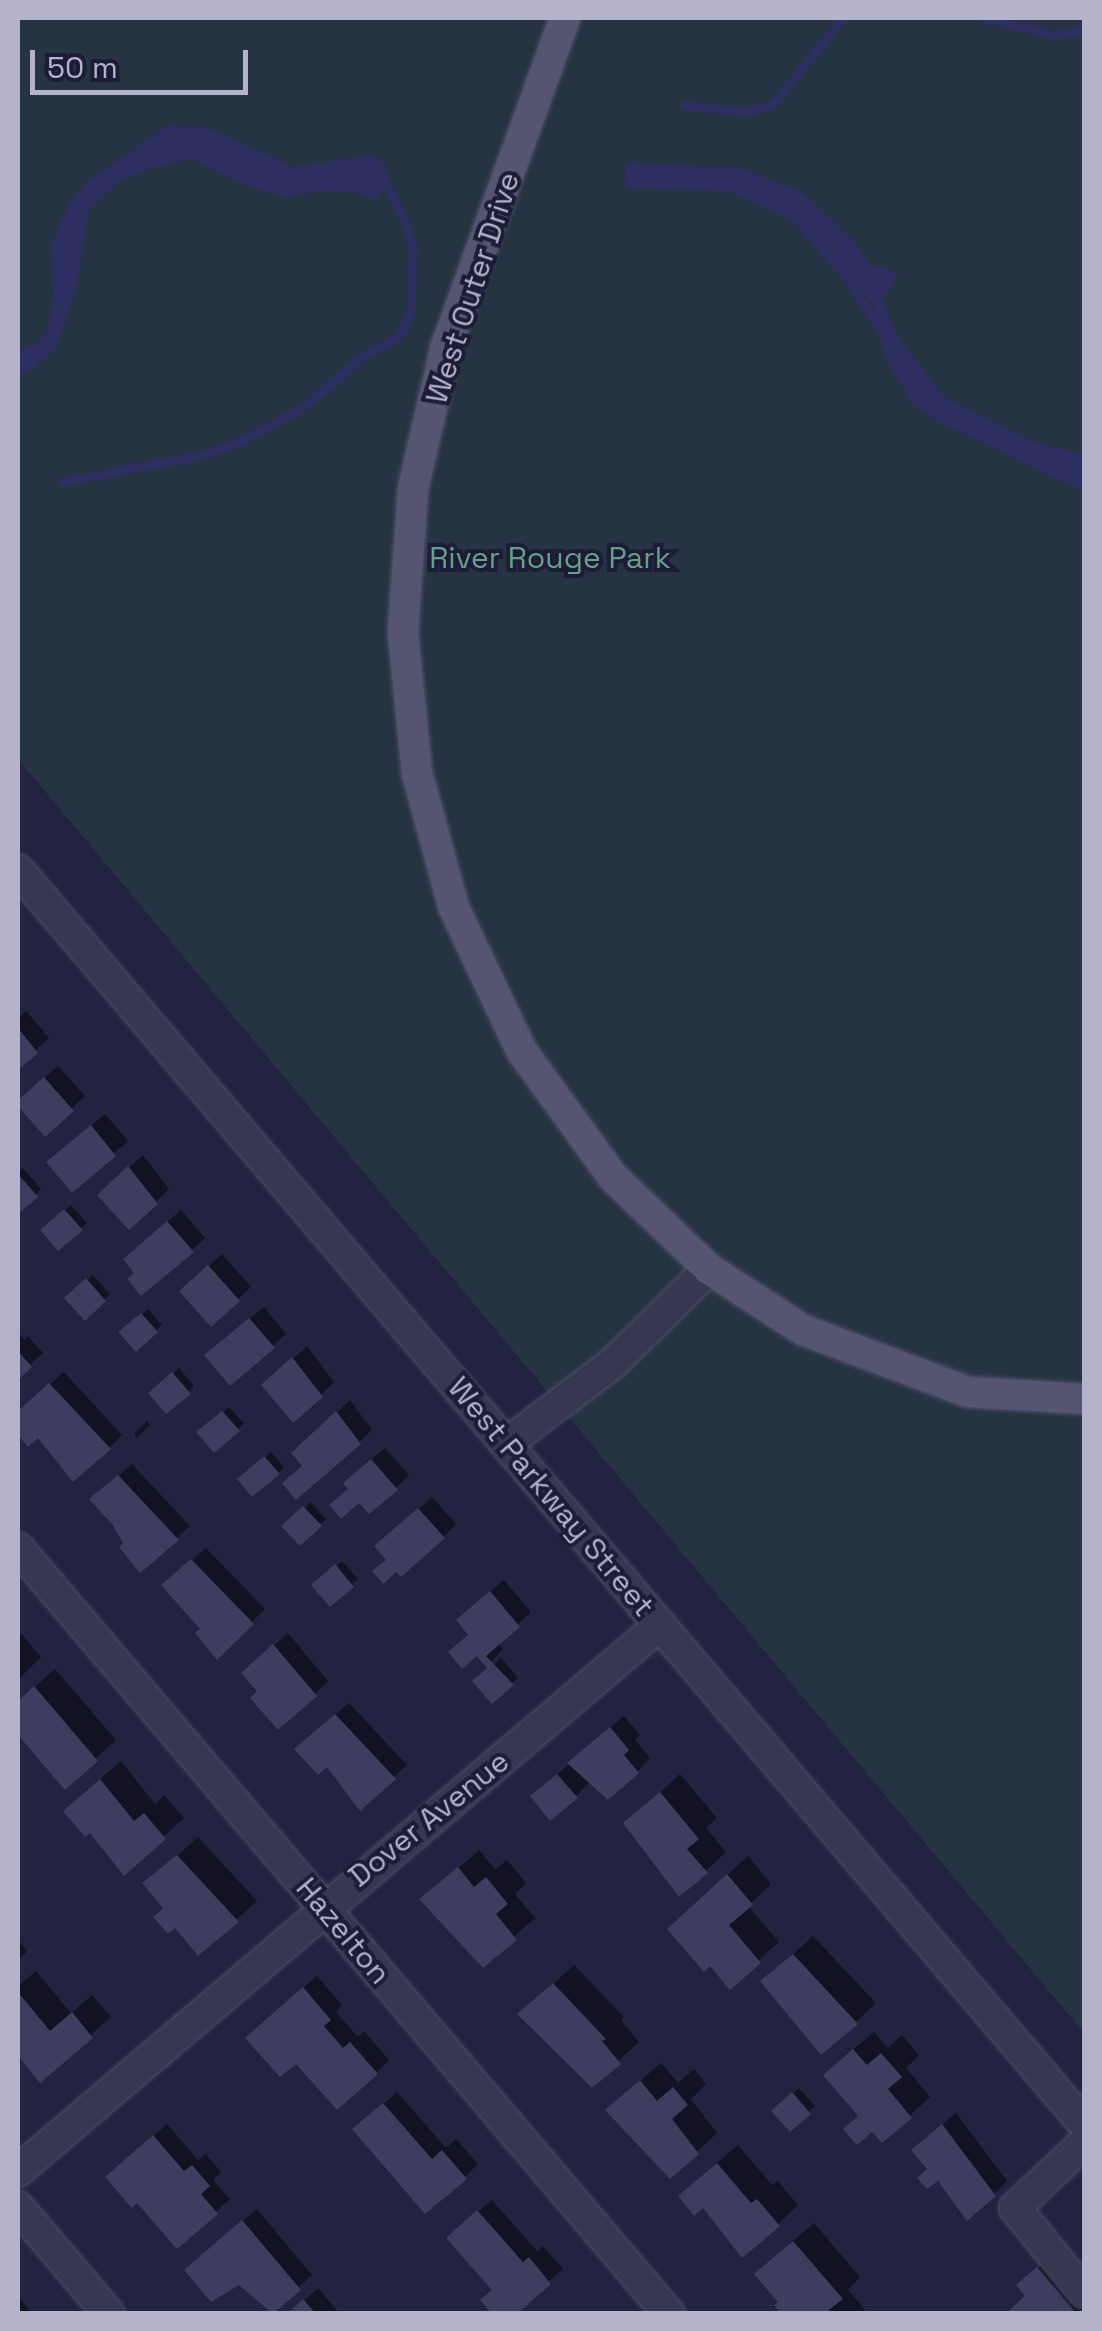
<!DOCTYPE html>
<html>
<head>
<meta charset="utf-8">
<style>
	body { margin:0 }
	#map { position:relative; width:1102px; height:2331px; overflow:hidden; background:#222341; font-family:"Space Grotesk",sans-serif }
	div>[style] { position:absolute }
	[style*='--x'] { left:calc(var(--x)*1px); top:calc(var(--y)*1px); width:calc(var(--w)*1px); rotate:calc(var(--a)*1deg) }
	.green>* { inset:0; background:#253342 }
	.water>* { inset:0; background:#2e2f61 }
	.shadow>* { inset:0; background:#0007 }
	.stream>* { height:9px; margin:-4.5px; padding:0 4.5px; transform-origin:4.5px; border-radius:4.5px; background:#2e2f61 }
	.building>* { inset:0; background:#3c3d5f }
	.roads { filter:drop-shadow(0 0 2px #4f4f68) drop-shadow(0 0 2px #4f4f68) }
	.minor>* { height:30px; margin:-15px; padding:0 15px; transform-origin:15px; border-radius:15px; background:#373751 }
	.major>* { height:30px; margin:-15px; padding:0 15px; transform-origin:15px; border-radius:15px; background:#555571 }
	span { translate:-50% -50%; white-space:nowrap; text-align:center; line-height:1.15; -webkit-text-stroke:8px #1c1c36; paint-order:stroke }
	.street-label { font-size:30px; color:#b4b3cb }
	.park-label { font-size:30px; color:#689f8a }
	.frame { position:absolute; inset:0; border:20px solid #b4b3cb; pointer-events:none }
	.scale { position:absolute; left:30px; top:50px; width:218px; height:45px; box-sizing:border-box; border:5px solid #b4b3cb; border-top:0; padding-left:12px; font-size:30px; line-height:35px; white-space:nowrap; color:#b4b3cb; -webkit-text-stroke:8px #1c1c36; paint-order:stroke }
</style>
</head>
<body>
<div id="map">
	<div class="green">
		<i style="clip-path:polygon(18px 18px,1084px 18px,1084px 2033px,18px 759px)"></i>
	</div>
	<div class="water">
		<i style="clip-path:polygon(167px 126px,206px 127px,293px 167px,369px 156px,386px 164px,387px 183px,376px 200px,352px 192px,325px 191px,286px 197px,249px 187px,192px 160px,164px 164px,125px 178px,89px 210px,76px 292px,57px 346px,31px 371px,18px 375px,18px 351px,36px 344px,48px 330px,54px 293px,51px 245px,70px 202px,90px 180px)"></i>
		<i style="clip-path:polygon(626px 163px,740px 168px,800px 191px,854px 241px,872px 266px,888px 268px,898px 276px,883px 298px,895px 332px,945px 398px,1031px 441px,1084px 455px,1084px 492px,935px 420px,911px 403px,884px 355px,875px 308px,831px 249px,781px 215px,728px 191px,625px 188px)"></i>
	</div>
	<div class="shadow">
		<i style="clip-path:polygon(26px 1011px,49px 1038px,18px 1067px,18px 1018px)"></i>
		<i style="clip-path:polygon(58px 1066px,85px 1096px,45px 1133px,31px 1090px)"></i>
		<i style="clip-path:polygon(105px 1114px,128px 1141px,72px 1190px,62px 1150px)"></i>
		<i style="clip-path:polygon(143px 1155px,169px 1189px,156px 1202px,113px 1182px)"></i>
		<i style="clip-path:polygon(23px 1168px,41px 1189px,18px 1211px,18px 1173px)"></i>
		<i style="clip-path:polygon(71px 1205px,87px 1223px,81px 1229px,43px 1230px)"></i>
		<i style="clip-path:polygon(181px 1210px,205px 1238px,192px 1250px,138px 1273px,139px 1246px)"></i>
		<i style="clip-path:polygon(222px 1254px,251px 1287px,238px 1299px,195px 1279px)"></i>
		<i style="clip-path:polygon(93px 1275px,110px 1294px,85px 1317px,68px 1298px)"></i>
		<i style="clip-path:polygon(264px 1307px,286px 1334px,273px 1346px,220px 1342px)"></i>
		<i style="clip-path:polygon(148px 1309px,162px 1325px,136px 1348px,122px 1332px)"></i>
		<i style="clip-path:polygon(18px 1332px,24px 1340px,28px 1336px,43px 1353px,18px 1376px)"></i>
		<i style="clip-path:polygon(307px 1346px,334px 1382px,321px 1395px,277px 1373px)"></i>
		<i style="clip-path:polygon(179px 1368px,194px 1386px,189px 1392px,151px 1393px)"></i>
		<i style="clip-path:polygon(64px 1372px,122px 1435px,109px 1448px,38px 1435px,28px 1443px,18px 1431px,18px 1413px)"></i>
		<i style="clip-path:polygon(350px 1400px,372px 1430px,359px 1442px,304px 1465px,294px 1453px)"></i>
		<i style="clip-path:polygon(229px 1407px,244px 1424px,214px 1450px,200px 1433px)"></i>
		<i style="clip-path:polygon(147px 1421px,150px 1425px,137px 1438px,134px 1434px)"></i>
		<i style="clip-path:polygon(385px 1448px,409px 1475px,396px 1488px,351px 1488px,359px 1470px)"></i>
		<i style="clip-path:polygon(271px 1452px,284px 1467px,278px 1473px,246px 1473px)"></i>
		<i style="clip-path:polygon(132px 1464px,190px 1526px,177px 1538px,126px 1543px,93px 1499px)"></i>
		<i style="clip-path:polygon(432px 1497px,456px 1524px,443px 1537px,388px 1559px,390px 1534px)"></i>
		<i style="clip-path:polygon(311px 1502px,326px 1519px,300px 1542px,285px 1526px)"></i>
		<i style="clip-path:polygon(206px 1548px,265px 1609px,218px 1656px,178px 1572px)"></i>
		<i style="clip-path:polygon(342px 1561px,358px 1579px,331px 1604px,314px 1585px)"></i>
		<i style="clip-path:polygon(504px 1580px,531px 1612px,498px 1643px,503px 1649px,489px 1664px,491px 1667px,501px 1658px,518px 1678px,492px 1701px,490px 1668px,471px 1634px,472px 1608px)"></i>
		<i style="clip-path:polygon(21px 1633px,41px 1657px,18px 1680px,18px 1634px)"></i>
		<i style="clip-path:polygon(288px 1633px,328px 1681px,315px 1694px,257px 1660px)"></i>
		<i style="clip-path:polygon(55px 1669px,116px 1740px,65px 1787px,18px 1731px,18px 1702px)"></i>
		<i style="clip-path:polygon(349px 1703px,407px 1765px,394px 1777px,310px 1736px)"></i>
		<i style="clip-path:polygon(624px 1716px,640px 1735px,635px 1740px,650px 1758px,638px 1771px,608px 1796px,591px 1781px,576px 1796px,546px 1784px)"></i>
		<i style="clip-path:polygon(121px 1761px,155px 1804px,164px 1795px,184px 1818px,124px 1872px,85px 1792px)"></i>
		<i style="clip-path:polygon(680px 1774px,717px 1818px,706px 1828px,726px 1852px,706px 1871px,626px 1823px)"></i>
		<i style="clip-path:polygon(198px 1837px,257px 1901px,198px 1953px,146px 1884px)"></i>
		<i style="clip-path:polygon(479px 1850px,495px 1869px,507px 1860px,526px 1883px,515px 1894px,535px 1918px,483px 1964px,423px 1899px)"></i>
		<i style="clip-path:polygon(748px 1856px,771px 1884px,748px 1906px,779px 1942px,730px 1986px,690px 1910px)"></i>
		<i style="clip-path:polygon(813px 1936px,876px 2003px,856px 2022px,763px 1982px)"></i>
		<i style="clip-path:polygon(18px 1940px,27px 1951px,18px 1961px)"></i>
		<i style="clip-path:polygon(574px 1965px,624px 2017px,621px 2020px,639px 2042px,592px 2085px,520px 2014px)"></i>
		<i style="clip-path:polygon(36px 1971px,71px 2013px,92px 1995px,111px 2017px,40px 2079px,18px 2052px,18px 1986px)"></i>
		<i style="clip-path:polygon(317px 1976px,342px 2005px,336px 2012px,358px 2037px,364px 2031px,389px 2060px,377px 2072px,261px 2025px)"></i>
		<i style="clip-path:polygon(874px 2032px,888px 2048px,902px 2035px,919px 2055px,906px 2068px,930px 2097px,883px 2140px,846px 2055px)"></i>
		<i style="clip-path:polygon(661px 2063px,678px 2083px,694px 2069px,706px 2084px,691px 2099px,717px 2133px,697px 2152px,628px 2091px)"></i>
		<i style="clip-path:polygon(799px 2088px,815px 2106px,790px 2128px,775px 2111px)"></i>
		<i style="clip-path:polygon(397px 2092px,446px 2148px,456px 2139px,478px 2164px,465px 2177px,355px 2130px)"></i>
		<i style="clip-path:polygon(956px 2113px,1007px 2181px,994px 2194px,930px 2168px,927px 2137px)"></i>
		<i style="clip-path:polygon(167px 2124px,198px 2160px,206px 2154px,221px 2172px,213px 2180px,230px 2199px,177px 2246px,137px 2200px,121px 2165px)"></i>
		<i style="clip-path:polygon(738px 2145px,772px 2185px,778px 2181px,798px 2205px,778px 2224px,700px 2177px)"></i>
		<i style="clip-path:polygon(492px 2200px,537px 2251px,543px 2246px,563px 2269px,513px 2314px,495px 2290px,462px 2225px)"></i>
		<i style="clip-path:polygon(257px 2209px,312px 2275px,271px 2312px,239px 2282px,200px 2258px)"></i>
		<i style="clip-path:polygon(814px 2223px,860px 2277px,848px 2290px,865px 2310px,861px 2314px,788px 2314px,777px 2255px)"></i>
		<i style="clip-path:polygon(1058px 2250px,1084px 2280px,1084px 2314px,1009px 2314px,1027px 2295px,1019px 2285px)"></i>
		<i style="clip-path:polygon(318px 2288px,340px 2314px,288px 2314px)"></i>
		<i style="clip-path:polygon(18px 2296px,32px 2314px,18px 2314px)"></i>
	</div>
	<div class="stream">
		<i style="--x:984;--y:18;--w:71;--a:13.8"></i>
		<i style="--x:1053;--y:35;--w:24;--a:-7"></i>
		<i style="--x:1077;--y:32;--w:11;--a:-52"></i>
		<i style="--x:685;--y:105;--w:59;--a:6.8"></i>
		<i style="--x:744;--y:112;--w:29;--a:-14"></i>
		<i style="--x:772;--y:105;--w:112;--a:-50.8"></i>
		<i style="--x:804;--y:227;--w:68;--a:49.8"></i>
		<i style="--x:848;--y:279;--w:66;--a:58"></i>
		<i style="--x:62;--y:482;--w:143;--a:-10.9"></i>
		<i style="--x:202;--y:455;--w:42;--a:-19.3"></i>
		<i style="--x:242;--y:441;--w:72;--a:-29.1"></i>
		<i style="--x:305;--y:406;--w:73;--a:-41.1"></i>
		<i style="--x:360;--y:358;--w:45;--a:-29.4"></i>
		<i style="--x:399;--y:336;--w:24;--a:-62"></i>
		<i style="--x:410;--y:315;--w:64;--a:-87.3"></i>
		<i style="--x:413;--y:251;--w:27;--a:-103"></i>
		<i style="--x:407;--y:225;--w:57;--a:-117"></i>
	</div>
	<div class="building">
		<i style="clip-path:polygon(18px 1028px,38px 1053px,18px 1070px)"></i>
		<i style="clip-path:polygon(44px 1077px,74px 1111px,45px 1137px,18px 1106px,18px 1100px)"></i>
		<i style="clip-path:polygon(91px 1125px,116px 1156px,72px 1193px,46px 1162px)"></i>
		<i style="clip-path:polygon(128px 1166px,158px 1204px,129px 1230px,97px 1195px)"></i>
		<i style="clip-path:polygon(18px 1174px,38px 1197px,18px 1214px)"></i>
		<i style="clip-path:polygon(64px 1209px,83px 1230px,58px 1251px,40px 1230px)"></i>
		<i style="clip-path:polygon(167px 1221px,194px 1252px,141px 1296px,127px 1279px,134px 1273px,123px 1259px)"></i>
		<i style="clip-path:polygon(208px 1265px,240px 1301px,211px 1327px,179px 1291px)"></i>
		<i style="clip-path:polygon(86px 1278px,106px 1301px,85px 1321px,64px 1298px)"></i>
		<i style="clip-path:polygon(141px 1313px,158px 1332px,136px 1352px,118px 1332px)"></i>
		<i style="clip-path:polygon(249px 1318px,275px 1348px,230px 1386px,204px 1355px)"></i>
		<i style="clip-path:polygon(18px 1351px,32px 1367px,18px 1380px)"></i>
		<i style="clip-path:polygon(292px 1357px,323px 1397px,293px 1423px,261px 1385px)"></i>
		<i style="clip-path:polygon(172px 1372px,191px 1394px,166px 1414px,148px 1393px)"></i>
		<i style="clip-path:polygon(49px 1383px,111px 1449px,73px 1482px,38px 1438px,28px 1447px,18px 1435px,18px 1411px)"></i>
		<i style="clip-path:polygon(222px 1411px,240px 1431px,214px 1453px,196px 1432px)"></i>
		<i style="clip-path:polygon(336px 1411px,361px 1444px,296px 1500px,282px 1483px,302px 1466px,291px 1453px)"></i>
		<i style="clip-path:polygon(264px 1456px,280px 1474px,252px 1497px,237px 1479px)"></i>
		<i style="clip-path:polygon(371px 1459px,398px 1490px,369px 1514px,359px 1503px,341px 1519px,329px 1505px,348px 1489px,343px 1483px)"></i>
		<i style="clip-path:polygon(118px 1475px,179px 1540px,140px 1573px,119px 1547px,123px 1543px,112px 1524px,89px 1499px)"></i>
		<i style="clip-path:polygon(303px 1506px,322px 1526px,300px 1546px,281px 1526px)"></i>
		<i style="clip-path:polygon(418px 1508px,445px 1538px,401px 1577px,396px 1572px,383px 1584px,372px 1571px,386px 1560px,374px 1546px)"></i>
		<i style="clip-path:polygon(191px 1559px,254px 1624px,217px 1660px,195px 1633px,200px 1629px,161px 1585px)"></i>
		<i style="clip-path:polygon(335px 1564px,354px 1587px,330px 1607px,311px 1585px)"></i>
		<i style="clip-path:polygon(490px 1591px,520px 1627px,486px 1656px,514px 1685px,492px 1704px,472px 1681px,487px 1668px,477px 1656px,462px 1669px,448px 1652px,468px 1635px,456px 1620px)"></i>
		<i style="clip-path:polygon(273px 1644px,317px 1696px,278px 1730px,250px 1698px,257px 1691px,241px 1673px)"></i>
		<i style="clip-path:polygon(34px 1686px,98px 1761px,65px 1790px,18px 1735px,18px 1701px)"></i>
		<i style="clip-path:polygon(335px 1714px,396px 1779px,360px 1811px,327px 1767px,318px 1775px,294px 1749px)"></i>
		<i style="clip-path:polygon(610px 1727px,629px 1750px,624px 1755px,639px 1773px,608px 1800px,567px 1763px)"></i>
		<i style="clip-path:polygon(557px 1774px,578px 1798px,550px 1821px,530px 1796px)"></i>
		<i style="clip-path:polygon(100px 1779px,134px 1821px,144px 1813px,166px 1839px,124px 1876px,90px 1833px,85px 1837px,63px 1811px)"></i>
		<i style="clip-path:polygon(660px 1792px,699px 1839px,687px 1849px,708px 1873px,679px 1897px,623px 1823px)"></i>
		<i style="clip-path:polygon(177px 1855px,239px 1922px,198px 1956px,175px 1928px,168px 1934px,153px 1917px,163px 1908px,142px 1883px)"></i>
		<i style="clip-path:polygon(458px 1867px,474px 1887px,486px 1877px,508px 1904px,496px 1914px,517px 1940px,483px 1968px,419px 1899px)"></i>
		<i style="clip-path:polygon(727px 1874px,753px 1905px,729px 1925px,761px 1963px,730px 1990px,710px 1966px,704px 1972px,667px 1929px)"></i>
		<i style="clip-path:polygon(793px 1954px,858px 2024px,821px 2055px,760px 1981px)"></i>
		<i style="clip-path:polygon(553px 1983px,606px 2039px,602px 2041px,621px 2064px,592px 2088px,517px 2014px)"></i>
		<i style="clip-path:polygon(303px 1987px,331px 2020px,324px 2026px,343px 2048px,350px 2042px,378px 2074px,337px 2110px,296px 2064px,280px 2077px,245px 2038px)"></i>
		<i style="clip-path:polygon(18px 1992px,50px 2031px,72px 2012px,93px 2038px,40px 2083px,18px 2056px)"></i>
		<i style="clip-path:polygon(853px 2049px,867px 2065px,881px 2053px,902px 2077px,888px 2089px,912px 2118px,882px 2143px,872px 2132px,857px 2145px,843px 2129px,858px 2116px,823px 2075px)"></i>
		<i style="clip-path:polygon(640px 2080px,657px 2101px,673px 2087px,688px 2105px,672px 2119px,699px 2154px,670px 2179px,605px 2110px)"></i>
		<i style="clip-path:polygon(792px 2092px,811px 2114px,790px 2132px,771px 2111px)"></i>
		<i style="clip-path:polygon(383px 2103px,432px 2159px,442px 2150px,467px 2179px,425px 2214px,352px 2129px)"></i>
		<i style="clip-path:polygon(942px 2124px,996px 2196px,967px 2221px,938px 2181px,927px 2189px,917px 2178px,927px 2169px,911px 2150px)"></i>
		<i style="clip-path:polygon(153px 2135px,184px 2171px,192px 2165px,210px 2186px,201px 2194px,218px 2214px,177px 2249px,137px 2203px,132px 2208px,105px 2177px)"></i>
		<i style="clip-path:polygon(717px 2163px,751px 2203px,757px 2199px,780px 2226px,742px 2258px,703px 2208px,694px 2216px,678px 2196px)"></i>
		<i style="clip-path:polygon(477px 2210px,523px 2262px,529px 2257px,551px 2284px,517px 2314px,492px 2314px,480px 2300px,492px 2290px,446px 2238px)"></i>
		<i style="clip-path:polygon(242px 2220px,301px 2290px,273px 2314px,239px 2285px,211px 2302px,184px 2270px)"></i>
		<i style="clip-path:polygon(793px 2241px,843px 2299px,829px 2310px,832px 2314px,781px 2314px,774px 2305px,778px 2302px,754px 2274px)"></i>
		<i style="clip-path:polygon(1037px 2267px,1077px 2314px,1005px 2314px,1025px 2296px,1016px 2285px)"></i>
		<i style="clip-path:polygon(303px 2299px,316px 2314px,287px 2314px)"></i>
	</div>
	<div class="roads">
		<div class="minor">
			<i style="--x:18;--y:870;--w:1646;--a:49.63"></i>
			<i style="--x:506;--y:1444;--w:134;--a:-37.1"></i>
			<i style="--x:613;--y:1363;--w:134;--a:-44.4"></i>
			<i style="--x:18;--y:1548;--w:1005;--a:49.64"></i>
			<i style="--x:1084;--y:2143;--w:95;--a:136.7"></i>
			<i style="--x:1015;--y:2208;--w:109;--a:50.9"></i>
			<i style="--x:18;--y:2171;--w:843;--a:-40.38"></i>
			<i style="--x:18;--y:2207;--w:140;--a:49.6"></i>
		</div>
		<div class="major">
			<i style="--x:565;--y:18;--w:353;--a:109.9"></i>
			<i style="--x:445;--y:350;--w:143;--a:103"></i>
			<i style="--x:413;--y:489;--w:144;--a:94"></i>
			<i style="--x:403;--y:633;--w:141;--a:84.3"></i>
			<i style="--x:417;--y:773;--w:140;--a:74.7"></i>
			<i style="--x:454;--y:908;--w:157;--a:64.7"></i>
			<i style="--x:521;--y:1050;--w:157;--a:54.1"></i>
			<i style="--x:613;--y:1177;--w:133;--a:43.8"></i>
			<i style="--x:709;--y:1269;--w:112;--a:33"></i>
			<i style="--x:803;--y:1330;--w:176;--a:20.6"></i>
			<i style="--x:968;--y:1392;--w:116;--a:3.5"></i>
		</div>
	</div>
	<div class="street-label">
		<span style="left:473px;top:288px;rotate:-72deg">West Outer Drive</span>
		<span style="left:551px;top:1497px;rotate:50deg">West Parkway Street</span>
		<span style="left:429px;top:1819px;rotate:-39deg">Dover Avenue</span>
		<span style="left:343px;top:1931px;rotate:50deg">Hazelton</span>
	</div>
	<div class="park-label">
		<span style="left:550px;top:558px">River Rouge Park</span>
	</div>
	<div class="frame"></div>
	<div class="scale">50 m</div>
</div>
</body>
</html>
